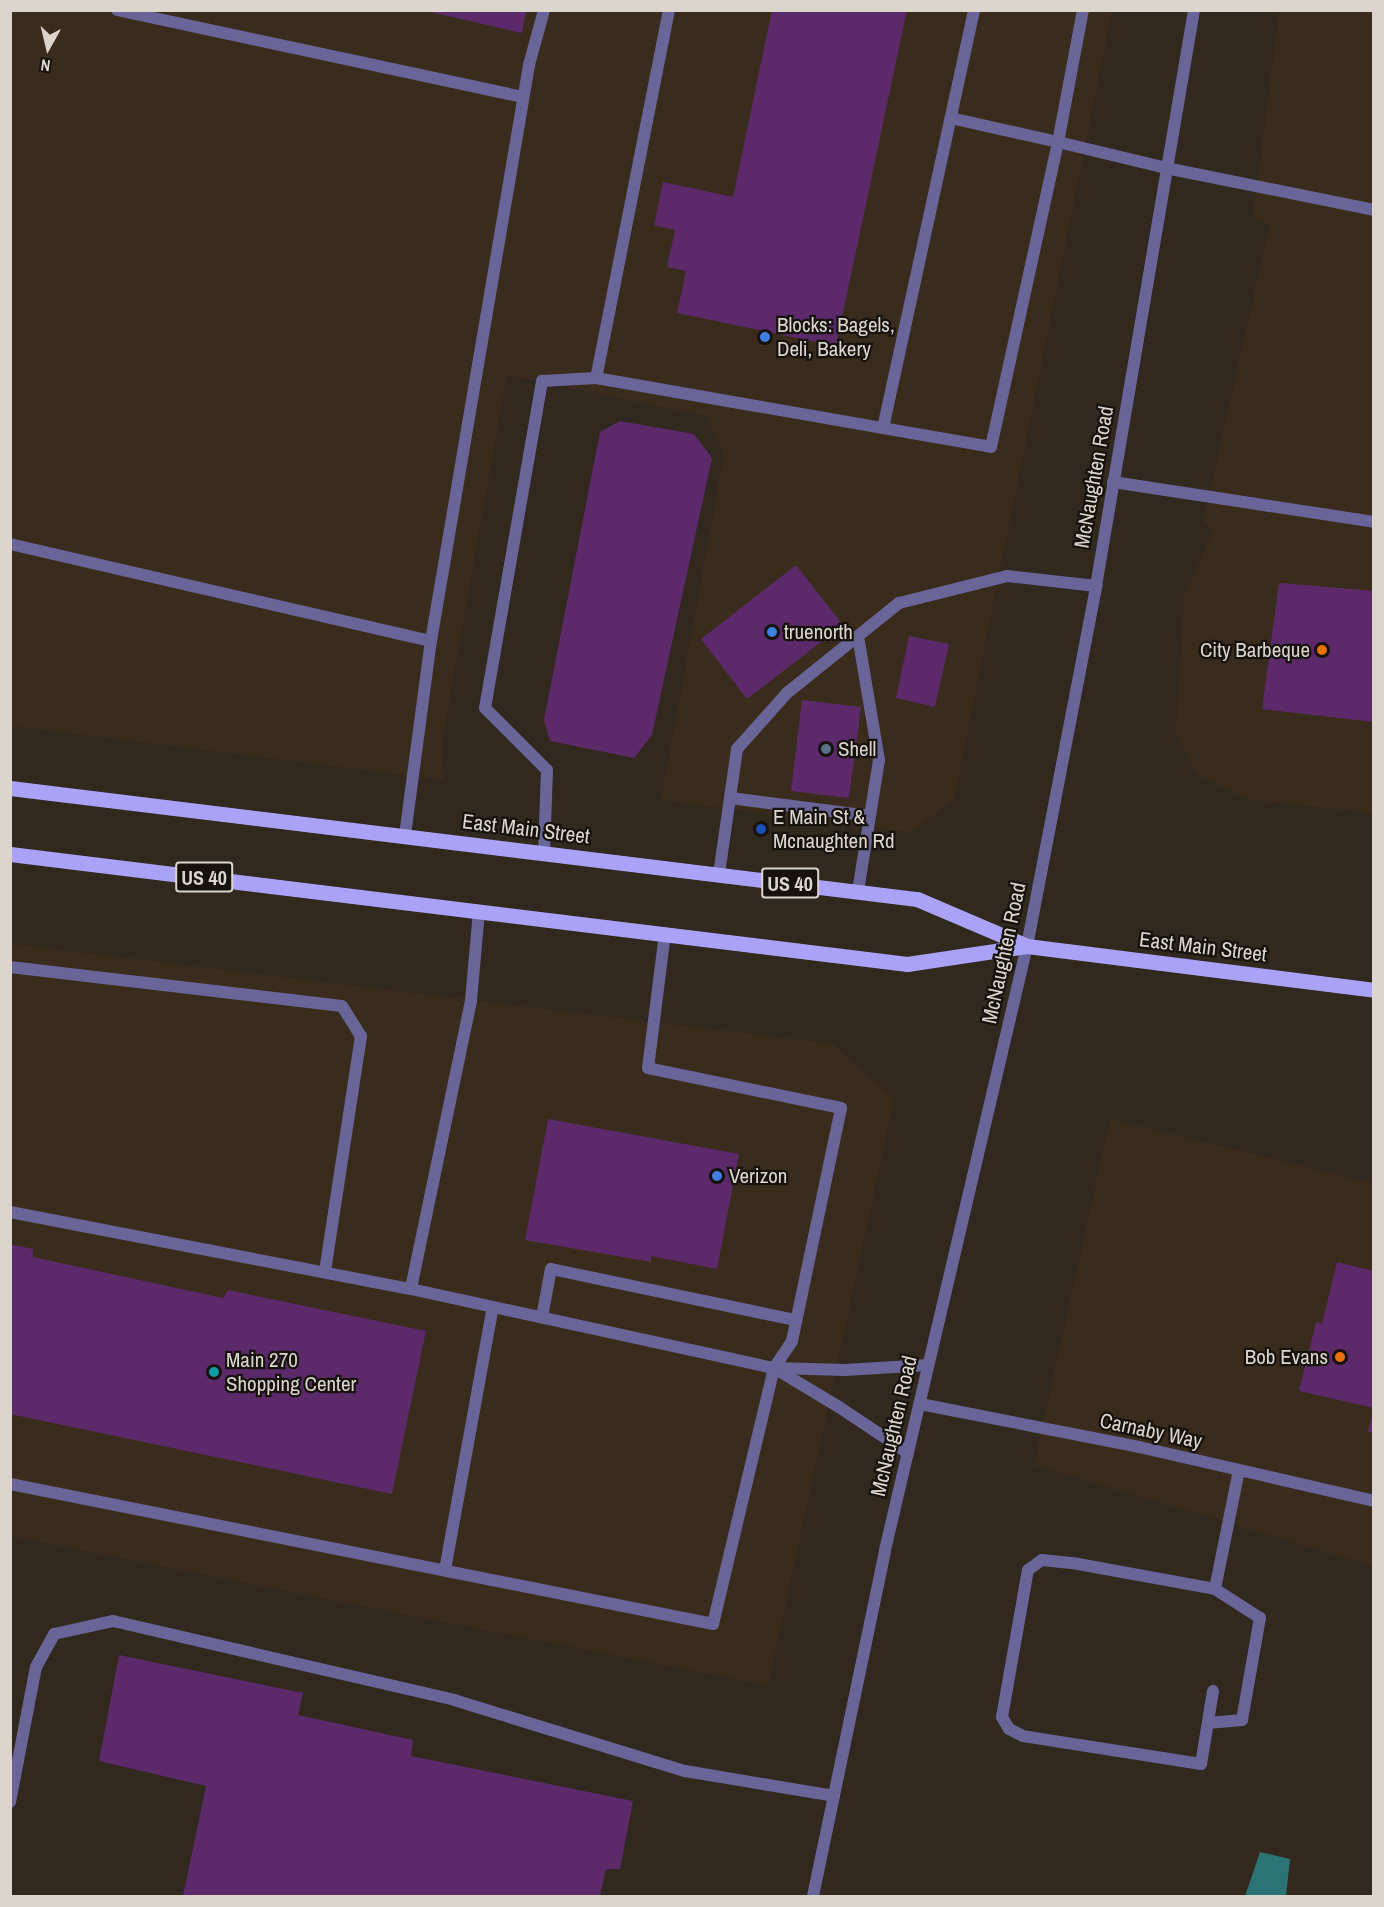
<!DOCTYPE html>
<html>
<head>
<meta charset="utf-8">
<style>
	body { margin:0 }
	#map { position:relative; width:1384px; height:1907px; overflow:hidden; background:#31281e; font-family:"Archivo Narrow",sans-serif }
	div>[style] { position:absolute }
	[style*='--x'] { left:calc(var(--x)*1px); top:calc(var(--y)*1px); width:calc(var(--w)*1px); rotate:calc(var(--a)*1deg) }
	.built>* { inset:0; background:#392c1c }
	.water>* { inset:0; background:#2b7375 }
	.building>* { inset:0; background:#5c2a6a }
	.service>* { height:12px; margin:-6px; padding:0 6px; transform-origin:6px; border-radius:6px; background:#696598 }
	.minor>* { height:12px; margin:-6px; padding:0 6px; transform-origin:6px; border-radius:6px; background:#696598 }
	.tertiary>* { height:12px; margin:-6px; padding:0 6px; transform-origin:6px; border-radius:6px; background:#696598 }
	.primary>* { height:15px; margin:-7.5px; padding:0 7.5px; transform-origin:7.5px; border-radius:7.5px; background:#aaa2f6 }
	.dots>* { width:16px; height:16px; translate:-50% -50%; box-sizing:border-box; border:3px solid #16120d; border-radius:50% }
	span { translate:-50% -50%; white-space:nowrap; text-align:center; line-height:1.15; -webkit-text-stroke:4.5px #16120d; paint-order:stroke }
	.shield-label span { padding:2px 4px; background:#16120d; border:2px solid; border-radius:4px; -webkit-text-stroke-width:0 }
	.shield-label { font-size:20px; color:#dbd5ce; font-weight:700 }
	.poi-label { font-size:21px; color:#dbd5ce }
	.left { translate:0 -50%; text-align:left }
	.right { translate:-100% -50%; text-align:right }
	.street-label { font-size:21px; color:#dbd5ce }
	.frame { position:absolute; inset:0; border:12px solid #dbd5ce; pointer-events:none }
	.north { position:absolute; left:18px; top:18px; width:60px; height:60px; -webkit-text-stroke:4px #16120d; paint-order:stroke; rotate:188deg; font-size:16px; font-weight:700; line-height:24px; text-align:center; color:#dbd5ce }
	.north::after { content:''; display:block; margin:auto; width:21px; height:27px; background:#dbd5ce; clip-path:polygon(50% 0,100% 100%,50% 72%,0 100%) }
</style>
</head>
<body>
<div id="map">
	<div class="built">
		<i style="clip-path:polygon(11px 11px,1112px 11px,954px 799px,911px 832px,661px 800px,724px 456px,707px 416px,507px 375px,442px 742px,444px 780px,11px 726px)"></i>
		<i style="clip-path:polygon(1279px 11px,1373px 11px,1373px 813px,1247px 799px,1197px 774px,1176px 732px,1184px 596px,1213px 531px,1203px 521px,1270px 225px,1253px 218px)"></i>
		<i style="clip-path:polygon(11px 944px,833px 1044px,894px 1100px,768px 1686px,11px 1536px)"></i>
		<i style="clip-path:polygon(1110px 1119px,1373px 1183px,1373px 1566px,1034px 1465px)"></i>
	</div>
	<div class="water">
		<i style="clip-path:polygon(1260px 1852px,1290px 1859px,1286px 1896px,1245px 1896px)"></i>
	</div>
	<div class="building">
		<i style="clip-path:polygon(422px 10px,526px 10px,522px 33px)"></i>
		<i style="clip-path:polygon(772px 10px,907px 10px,836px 346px,677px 313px,686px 271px,667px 267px,675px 230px,654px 225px,663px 182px,733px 197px)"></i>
		<i style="clip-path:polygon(620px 421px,694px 434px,712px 458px,652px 735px,634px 758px,550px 741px,544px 720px,600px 432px)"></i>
		<i style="clip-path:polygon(796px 565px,843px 625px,747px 699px,701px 639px)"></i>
		<i style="clip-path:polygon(1279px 583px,1374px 591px,1374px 722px,1262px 709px)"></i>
		<i style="clip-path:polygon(909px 636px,949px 644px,935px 707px,896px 698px)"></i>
		<i style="clip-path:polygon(802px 700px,861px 707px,849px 798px,791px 791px)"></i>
		<i style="clip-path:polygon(548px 1119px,739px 1154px,717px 1269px,651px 1256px,651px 1262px,525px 1240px)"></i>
		<i style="clip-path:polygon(10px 1244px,33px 1249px,33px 1257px,223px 1298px,228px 1290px,426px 1331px,392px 1494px,10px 1414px)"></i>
		<i style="clip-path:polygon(1337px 1262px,1374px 1271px,1374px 1408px,1299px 1391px,1316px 1322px,1322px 1324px)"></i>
		<i style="clip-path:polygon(1373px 1412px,1374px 1412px,1374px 1433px,1368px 1432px)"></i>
		<i style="clip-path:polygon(119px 1655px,303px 1693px,298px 1715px,413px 1740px,411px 1756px,633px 1801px,620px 1869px,606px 1869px,600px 1896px,183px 1896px,206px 1786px,99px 1761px)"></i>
	</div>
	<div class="service">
		<i style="--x:117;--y:10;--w:415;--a:12.1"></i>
		<i style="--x:669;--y:10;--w:375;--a:101.2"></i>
		<i style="--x:596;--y:378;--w:401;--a:9.9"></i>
		<i style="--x:991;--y:447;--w:312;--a:-77.6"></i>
		<i style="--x:1058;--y:142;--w:110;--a:-167.4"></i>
		<i style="--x:1083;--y:10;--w:134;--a:100.7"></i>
		<i style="--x:1058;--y:142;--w:111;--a:13.5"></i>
		<i style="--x:1166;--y:168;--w:212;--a:11.4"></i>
		<i style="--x:883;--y:428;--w:428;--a:-77.7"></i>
		<i style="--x:1113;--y:482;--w:264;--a:8.7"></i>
		<i style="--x:10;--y:544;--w:432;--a:13"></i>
		<i style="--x:858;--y:636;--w:126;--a:80.4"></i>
		<i style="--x:879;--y:760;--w:133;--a:99.1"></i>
		<i style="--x:730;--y:798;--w:141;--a:7.3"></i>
		<i style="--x:405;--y:835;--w:196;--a:-82.4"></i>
		<i style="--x:431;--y:641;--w:584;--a:-80.34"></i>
		<i style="--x:529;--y:65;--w:57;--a:-74.7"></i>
		<i style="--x:544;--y:852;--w:82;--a:-87.9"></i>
		<i style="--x:547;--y:770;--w:88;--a:-135"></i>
		<i style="--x:485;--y:708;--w:332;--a:-80.1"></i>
		<i style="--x:542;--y:381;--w:54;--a:-3.2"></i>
		<i style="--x:719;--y:874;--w:126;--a:-81.8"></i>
		<i style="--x:737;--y:749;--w:75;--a:-48.2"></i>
		<i style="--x:787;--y:693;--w:144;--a:-38.8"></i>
		<i style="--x:899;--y:603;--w:111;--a:-14"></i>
		<i style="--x:1007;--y:576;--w:90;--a:6.4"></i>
		<i style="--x:479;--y:911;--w:90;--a:95.1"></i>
		<i style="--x:471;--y:1001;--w:294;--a:101.8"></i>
		<i style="--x:411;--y:1289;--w:371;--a:12.3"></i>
		<i style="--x:10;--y:967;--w:334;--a:6.7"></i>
		<i style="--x:342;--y:1006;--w:36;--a:58"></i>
		<i style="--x:361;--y:1036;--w:239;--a:98.7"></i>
		<i style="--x:10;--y:1212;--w:408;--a:10.9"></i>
		<i style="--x:542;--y:1317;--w:49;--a:-79.4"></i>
		<i style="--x:551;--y:1269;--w:250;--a:11.8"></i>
		<i style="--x:908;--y:1453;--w:83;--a:-146.3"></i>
		<i style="--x:839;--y:1407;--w:76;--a:-149"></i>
		<i style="--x:774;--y:1368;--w:71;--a:1.6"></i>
		<i style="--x:845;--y:1370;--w:83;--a:-3.4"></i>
		<i style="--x:10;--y:1484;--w:717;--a:11.26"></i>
		<i style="--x:713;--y:1624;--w:263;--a:-76.6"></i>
		<i style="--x:774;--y:1368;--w:32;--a:-56"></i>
		<i style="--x:792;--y:1341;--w:238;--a:-78.1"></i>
		<i style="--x:841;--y:1108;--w:197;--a:-168.3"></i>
		<i style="--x:648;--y:1068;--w:135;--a:-82.8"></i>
		<i style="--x:445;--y:1570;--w:267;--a:-79.7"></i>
		<i style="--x:1213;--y:1691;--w:74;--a:99.3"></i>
		<i style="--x:1201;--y:1764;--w:180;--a:-171.1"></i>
		<i style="--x:1023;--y:1736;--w:16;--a:-153"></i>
		<i style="--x:1009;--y:1729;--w:14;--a:-120"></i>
		<i style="--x:1002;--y:1717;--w:149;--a:-80"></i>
		<i style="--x:1028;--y:1570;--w:17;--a:-36"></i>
		<i style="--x:1042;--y:1560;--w:36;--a:6"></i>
		<i style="--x:1078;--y:1564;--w:139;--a:10.3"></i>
		<i style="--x:1215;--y:1589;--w:121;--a:-78.6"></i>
		<i style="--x:1208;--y:1723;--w:34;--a:-5"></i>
		<i style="--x:1242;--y:1720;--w:104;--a:-80"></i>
		<i style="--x:1260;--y:1618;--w:54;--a:-147.2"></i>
		<i style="--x:10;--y:1802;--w:137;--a:-79.1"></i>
		<i style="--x:36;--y:1667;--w:38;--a:-61"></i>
		<i style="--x:54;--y:1634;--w:60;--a:-12.4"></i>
		<i style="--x:113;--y:1621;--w:350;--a:13"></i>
		<i style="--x:454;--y:1700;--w:242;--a:17.1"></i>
		<i style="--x:685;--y:1771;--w:151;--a:9.5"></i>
	</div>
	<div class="minor">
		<i style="--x:920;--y:1404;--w:223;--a:11.1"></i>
		<i style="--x:1139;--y:1447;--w:241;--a:12.9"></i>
	</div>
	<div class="tertiary">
		<i style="--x:813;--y:1896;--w:353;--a:-78.2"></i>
		<i style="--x:885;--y:1550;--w:620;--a:-76.77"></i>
		<i style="--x:1027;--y:946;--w:367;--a:-79.1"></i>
		<i style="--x:1096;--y:586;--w:584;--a:-80.34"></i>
	</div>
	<div class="primary">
		<i style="--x:10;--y:788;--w:914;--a:6.98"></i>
		<i style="--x:917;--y:899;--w:120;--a:23.1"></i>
		<i style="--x:10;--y:854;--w:904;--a:6.99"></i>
		<i style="--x:907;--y:964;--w:121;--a:-8.5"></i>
		<i style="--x:1027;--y:946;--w:350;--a:7.2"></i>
	</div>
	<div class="dots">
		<i style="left:765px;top:337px;background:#3f7fe0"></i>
		<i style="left:772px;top:632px;background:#3f7fe0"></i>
		<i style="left:1322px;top:650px;background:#e8710a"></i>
		<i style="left:826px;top:749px;background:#5c6f8a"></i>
		<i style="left:761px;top:829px;background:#1a4fb4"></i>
		<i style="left:717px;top:1176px;background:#3f7fe0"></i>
		<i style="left:1340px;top:1357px;background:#e8710a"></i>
		<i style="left:214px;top:1372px;background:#0f9aa8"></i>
	</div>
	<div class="shield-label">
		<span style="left:204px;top:877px">US 40</span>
		<span style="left:790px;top:883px">US 40</span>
	</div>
	<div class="poi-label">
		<span class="left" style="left:777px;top:337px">Blocks: Bagels,<br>Deli, Bakery</span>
		<span class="left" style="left:784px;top:632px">truenorth</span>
		<span class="right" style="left:1310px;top:650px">City Barbeque</span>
		<span class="left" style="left:838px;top:749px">Shell</span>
		<span class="left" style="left:773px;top:829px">E Main St &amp;<br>Mcnaughten Rd</span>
		<span class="left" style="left:729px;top:1176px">Verizon</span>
		<span class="right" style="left:1328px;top:1357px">Bob Evans</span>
		<span class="left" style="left:226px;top:1372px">Main 270<br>Shopping Center</span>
	</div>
	<div class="street-label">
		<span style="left:1094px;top:477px;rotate:-80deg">McNaughten Road</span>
		<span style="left:526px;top:829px;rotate:7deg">East Main Street</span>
		<span style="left:1203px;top:947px;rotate:7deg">East Main Street</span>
		<span style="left:1004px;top:953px;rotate:-78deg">McNaughten Road</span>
		<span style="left:894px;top:1426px;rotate:-77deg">McNaughten Road</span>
		<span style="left:1151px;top:1431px;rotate:12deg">Carnaby Way</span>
	</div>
	<div class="frame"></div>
	<div class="north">N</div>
</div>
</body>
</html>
